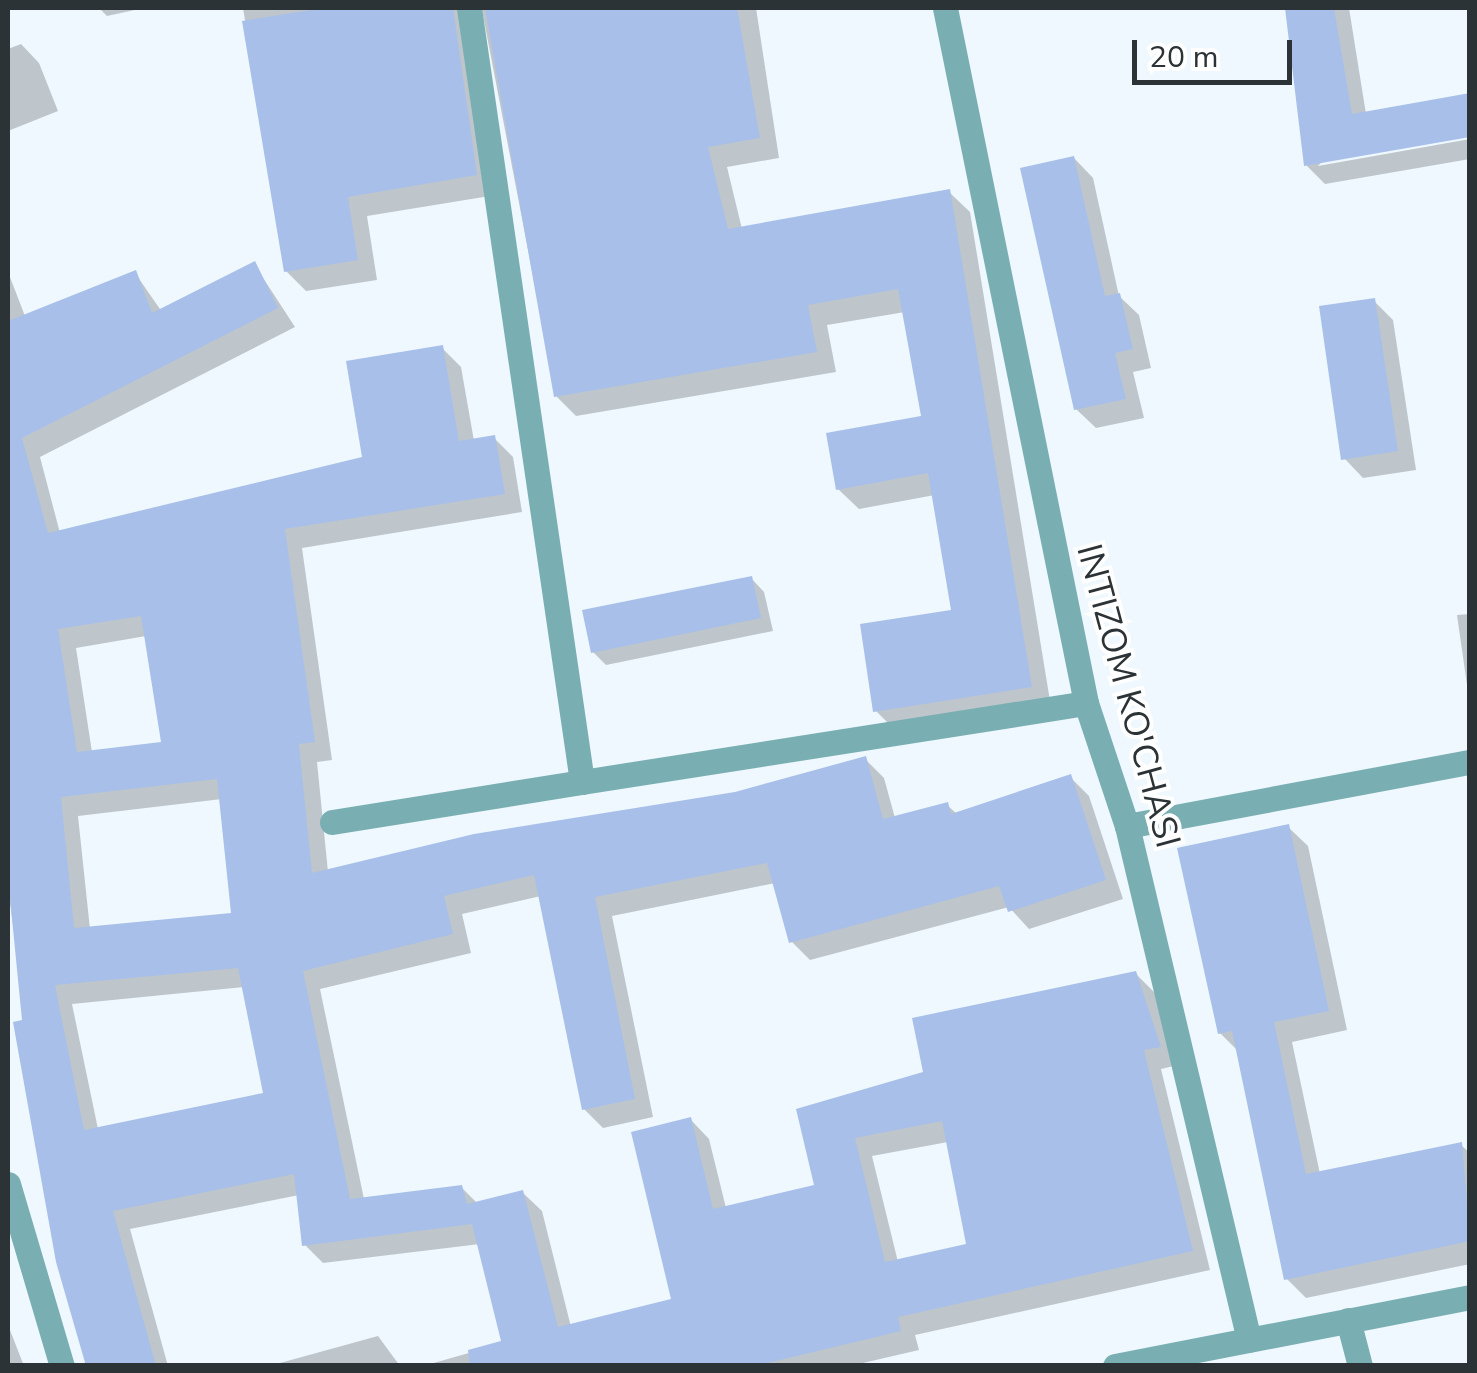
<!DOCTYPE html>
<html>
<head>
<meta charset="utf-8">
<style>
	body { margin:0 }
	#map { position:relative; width:1477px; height:1373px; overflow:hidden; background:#eef8fe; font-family:"Nunito Sans",sans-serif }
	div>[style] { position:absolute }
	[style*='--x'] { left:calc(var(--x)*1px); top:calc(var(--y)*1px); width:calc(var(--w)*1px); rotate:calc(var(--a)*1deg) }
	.shadow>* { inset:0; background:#0003 }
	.building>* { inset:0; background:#a7bfe9 }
	.minor>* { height:25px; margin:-12.5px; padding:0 12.5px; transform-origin:12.5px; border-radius:12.5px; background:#79afb3 }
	span { translate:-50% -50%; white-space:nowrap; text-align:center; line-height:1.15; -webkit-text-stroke:8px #fff; paint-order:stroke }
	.street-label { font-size:35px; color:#2c3336 }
	.frame { position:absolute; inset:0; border:10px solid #2c3336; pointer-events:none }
	.scale { position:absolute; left:1132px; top:40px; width:160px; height:45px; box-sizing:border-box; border:5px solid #2c3336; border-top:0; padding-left:12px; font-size:30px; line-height:35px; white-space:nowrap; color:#2c3336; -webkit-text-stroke:8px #fff; paint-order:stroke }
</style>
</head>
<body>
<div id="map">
	<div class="shadow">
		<i style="clip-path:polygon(99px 8px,144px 8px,107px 16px)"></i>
		<i style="clip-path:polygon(243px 8px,756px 8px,779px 158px,727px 167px,742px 229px,949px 192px,970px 212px,1051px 707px,896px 731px,876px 711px,953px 612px,935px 495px,859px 509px,838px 489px,924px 419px,905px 312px,827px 325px,836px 372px,576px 416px,556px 396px,482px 10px,496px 195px,367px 216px,377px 280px,306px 291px,286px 271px)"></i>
		<i style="clip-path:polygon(1287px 8px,1349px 8px,1366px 114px,1318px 166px,1470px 139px,1470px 159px,1325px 184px,1306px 165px)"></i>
		<i style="clip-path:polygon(21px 44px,39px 63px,58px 111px,8px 131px,8px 49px)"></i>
		<i style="clip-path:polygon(1074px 158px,1093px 178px,1119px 296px,1139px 315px,1151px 368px,1133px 372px,1144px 418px,1096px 428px,1076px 409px)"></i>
		<i style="clip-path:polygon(evenodd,254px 264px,295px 327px,40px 457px,60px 533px,365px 459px,442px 348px,461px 367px,474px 441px,494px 438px,513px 457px,522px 512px,302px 548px,332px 760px,317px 762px,328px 872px,735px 795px,865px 759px,884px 778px,895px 818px,947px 805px,957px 814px,1070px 777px,1089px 796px,1123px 899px,1029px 929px,1009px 907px,810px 960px,791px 941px,775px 883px,612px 916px,653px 1117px,603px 1128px,584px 1109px,541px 896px,462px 914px,471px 953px,320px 989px,364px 1199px,461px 1187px,478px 1204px,523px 1193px,542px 1211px,571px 1327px,674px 1301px,691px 1120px,709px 1139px,726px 1208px,817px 1187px,799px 1111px,926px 1074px,1135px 973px,1154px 992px,1178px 1065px,1161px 1069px,1210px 1270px,915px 1335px,919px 1350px,850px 1366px,423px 1366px,504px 1343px,480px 1244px,323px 1263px,304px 1244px,299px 1195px,130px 1229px,168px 1366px,88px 1366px,59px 1261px,8px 888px,8px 272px,25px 316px,135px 273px,162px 312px,254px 264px,146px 636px,164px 744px,92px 752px,76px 648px,146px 636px,254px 264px,222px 799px,233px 915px,90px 929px,78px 816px,222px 799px,254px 264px,244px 987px,266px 1095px,98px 1129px,72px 1004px,244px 987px,254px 264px,948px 1142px,969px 1246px,898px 1262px,872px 1156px,948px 1142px)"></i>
		<i style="clip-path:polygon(1374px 301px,1393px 320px,1416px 470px,1363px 478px,1344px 458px)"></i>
		<i style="clip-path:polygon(751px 578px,764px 592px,773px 631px,606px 665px,593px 652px)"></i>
		<i style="clip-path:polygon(1470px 614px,1470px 706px,1457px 615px)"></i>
		<i style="clip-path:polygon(1288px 827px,1308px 846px,1347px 1030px,1292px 1042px,1320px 1174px,1461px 1145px,1470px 1153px,1470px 1264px,1306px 1298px,1286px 1278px,1239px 1052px,1220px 1033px)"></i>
		<i style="clip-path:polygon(8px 1325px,24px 1366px,8px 1366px)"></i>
		<i style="clip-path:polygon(378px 1336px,400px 1366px,269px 1366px)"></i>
	</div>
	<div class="building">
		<i style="clip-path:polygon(324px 8px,453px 8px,477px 175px,348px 197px,358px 260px,284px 272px,242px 21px)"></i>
		<i style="clip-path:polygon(485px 8px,737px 8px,760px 138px,708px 147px,728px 229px,950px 189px,1032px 687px,873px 712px,860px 624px,951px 610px,928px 473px,836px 490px,826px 433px,921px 416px,898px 289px,808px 305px,817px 352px,554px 397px)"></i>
		<i style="clip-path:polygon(1285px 8px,1334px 8px,1352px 114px,1470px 93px,1470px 137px,1304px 166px)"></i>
		<i style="clip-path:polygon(1074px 156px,1105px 296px,1120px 293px,1133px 349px,1115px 353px,1126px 399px,1074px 410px,1020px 168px)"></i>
		<i style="clip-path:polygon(evenodd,255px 261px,278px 308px,22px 438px,48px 533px,362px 457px,346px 361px,443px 345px,459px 441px,495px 435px,505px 494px,285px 529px,315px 742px,299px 744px,312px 873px,474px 834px,735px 792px,866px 756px,883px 819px,948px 802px,951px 814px,1071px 774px,1106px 880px,1008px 912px,999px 886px,789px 943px,767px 863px,595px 897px,635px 1099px,582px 1110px,534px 875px,444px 896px,453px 934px,303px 971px,350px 1199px,462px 1185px,467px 1204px,523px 1190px,558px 1327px,671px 1299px,631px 1132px,691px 1117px,713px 1209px,814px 1185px,796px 1109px,923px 1072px,912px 1018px,1136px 971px,1161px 1047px,1144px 1050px,1193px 1251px,898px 1317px,901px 1331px,755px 1366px,470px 1366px,468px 1350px,501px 1341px,472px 1224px,302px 1246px,294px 1174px,113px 1211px,156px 1366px,86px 1366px,56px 1262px,13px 1022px,22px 1020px,8px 878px,8px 321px,136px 270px,152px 313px,255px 261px,141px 616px,161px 742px,77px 752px,58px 629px,141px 616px,255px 261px,217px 779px,231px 913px,74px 928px,61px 797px,217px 779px,255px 261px,238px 968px,263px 1093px,84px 1130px,55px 985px,238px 968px,255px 261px,942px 1121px,966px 1244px,885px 1262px,855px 1138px,942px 1121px)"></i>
		<i style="clip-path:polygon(1375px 298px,1398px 451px,1341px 460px,1319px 306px)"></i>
		<i style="clip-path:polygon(752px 576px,761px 618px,591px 653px,582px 610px)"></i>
		<i style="clip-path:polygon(1289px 824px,1329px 1011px,1274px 1022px,1306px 1174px,1462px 1142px,1470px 1241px,1284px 1280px,1232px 1031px,1218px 1034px,1177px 848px)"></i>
	</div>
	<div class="minor">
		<i style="--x:469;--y:8;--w:782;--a:81.69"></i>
		<i style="--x:582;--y:782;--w:510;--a:-8.91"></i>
		<i style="--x:945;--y:8;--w:709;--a:78.53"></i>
		<i style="--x:1086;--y:703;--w:130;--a:71.6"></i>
		<i style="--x:1127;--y:826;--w:528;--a:76.65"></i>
		<i style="--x:332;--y:822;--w:253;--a:-9.1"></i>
		<i style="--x:1127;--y:826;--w:349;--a:-10.6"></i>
		<i style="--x:8;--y:1184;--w:190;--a:73.5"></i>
		<i style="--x:1348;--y:1320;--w:48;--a:75.4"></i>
		<i style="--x:1115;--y:1366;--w:362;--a:-11"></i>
	</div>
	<div class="street-label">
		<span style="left:1128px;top:696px;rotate:75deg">INTIZOM KO'CHASI</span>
	</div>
	<div class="frame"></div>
	<div class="scale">20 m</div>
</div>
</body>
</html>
